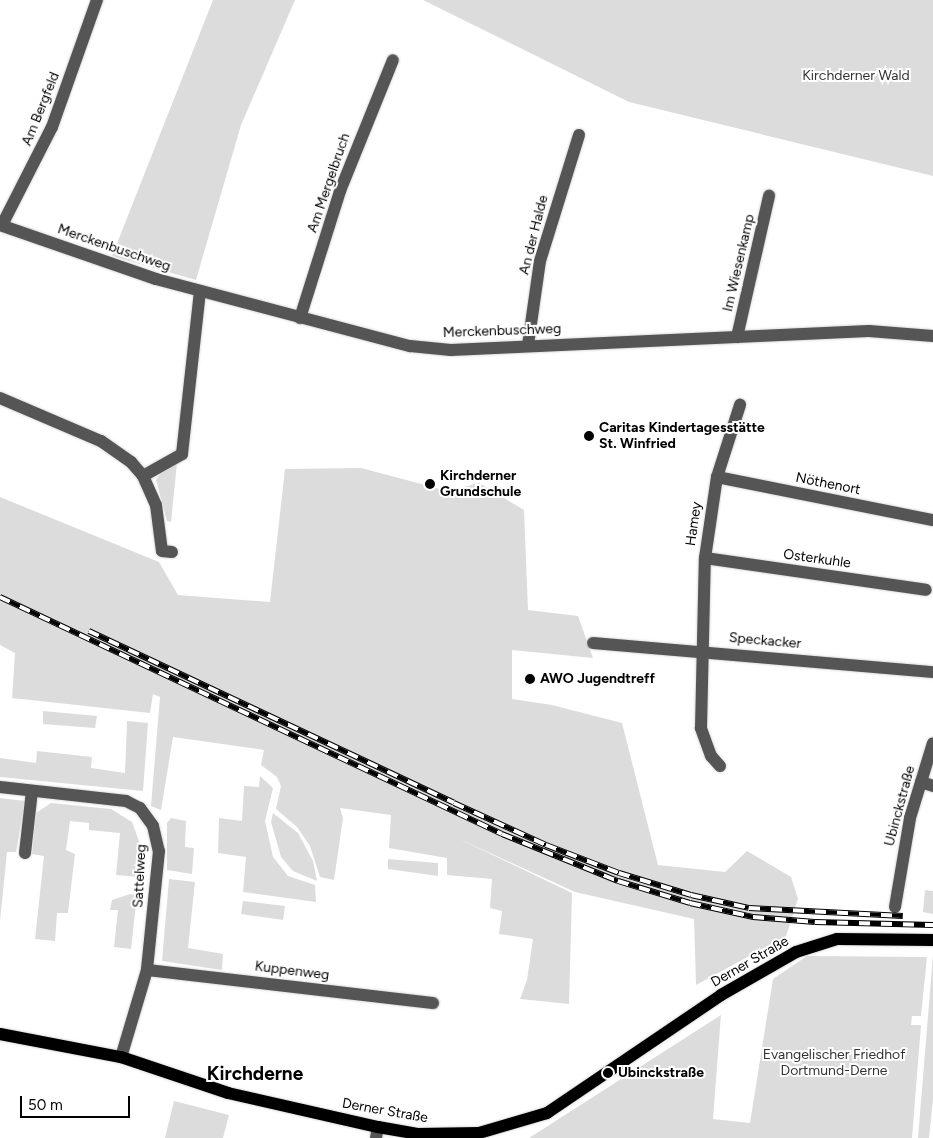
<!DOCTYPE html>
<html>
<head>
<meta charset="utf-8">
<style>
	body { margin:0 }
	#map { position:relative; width:933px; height:1138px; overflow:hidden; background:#fff; font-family:Figtree,sans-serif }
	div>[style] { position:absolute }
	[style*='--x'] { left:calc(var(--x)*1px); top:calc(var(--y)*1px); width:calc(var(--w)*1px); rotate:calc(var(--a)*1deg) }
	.green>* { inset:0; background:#dcdcdc }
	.roads { filter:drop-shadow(0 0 1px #dbdbdb) drop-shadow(0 0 1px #dbdbdb) }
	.minor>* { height:12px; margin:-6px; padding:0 6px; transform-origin:6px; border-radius:6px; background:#555 }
	.major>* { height:12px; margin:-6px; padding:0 6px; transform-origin:6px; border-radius:6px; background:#000 }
	.rail>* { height:5.5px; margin-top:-2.75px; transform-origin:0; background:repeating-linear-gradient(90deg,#fff 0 11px,#000 0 22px); box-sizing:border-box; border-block:1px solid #000 }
	.dots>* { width:14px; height:14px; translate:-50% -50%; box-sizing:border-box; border:2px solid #fff; border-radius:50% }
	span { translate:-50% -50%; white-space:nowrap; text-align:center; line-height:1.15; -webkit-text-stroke:4px #fff; paint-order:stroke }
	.park-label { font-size:14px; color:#333 }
	.street-label { font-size:14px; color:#000 }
	.poi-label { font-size:14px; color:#000; font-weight:700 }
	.left { translate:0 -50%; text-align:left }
	.district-label { font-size:19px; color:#000; font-weight:700 }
	.scale { position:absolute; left:20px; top:1096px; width:110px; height:22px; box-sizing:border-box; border:2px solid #000; border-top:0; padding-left:6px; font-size:15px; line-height:18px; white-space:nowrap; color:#000; -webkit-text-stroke:4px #fff; paint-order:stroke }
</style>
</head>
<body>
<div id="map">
	<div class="green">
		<i style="clip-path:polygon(213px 0,295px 0,241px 125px,196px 280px,112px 256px)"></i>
		<i style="clip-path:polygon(423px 0,933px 0,933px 176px,629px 102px)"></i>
		<i style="clip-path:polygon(177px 463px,171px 522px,167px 521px,156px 480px,160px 474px)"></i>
		<i style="clip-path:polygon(361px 468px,448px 491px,479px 483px,524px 510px,528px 610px,578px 616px,593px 658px,512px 650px,512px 699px,552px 705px,622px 723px,658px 865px,725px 872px,747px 851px,791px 877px,798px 899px,786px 936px,696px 985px,694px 919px,575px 892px,455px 837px,572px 893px,569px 1004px,520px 999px,527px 980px,533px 939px,499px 934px,502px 911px,490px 908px,492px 879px,447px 875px,447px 858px,389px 848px,391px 815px,340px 808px,343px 818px,334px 880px,320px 877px,310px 846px,297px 827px,276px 809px,281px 786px,277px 777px,261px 765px,264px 750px,173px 737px,161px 810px,151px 806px,160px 697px,153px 694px,150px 713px,12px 698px,15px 653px,0 645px,0 497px,159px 562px,178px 595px,270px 602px,285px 469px)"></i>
		<i style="clip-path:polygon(43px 711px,97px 716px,95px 728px,43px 724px)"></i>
		<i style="clip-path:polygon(127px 721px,148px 723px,143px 791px,0 777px,0 758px,36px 763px,37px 751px,92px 757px,91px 768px,125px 773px)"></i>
		<i style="clip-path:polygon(260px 776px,273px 788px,265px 821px,273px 857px,288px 876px,315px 885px,316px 902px,243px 892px,246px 857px,218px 853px,219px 818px,242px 821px,244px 786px,259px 787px)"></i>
		<i style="clip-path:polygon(0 798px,25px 801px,16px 852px,7px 852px,0 921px)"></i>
		<i style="clip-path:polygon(51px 803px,111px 809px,132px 822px,140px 844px,139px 877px,116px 875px,120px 833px,89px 830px,89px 823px,70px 821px,66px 850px,75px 854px,68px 913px,57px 913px,55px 941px,35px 939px,44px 856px,32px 854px,36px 813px)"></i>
		<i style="clip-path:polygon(273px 813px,298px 833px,313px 861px,317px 881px,293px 871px,281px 857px,271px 822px)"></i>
		<i style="clip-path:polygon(171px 818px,186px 821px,185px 847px,194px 848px,192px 874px,167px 870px,167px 823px)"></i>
		<i style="clip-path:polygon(388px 859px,438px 863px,438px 876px,388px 869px)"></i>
		<i style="clip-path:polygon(169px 879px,195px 882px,188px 948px,223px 954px,222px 970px,162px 961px)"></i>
		<i style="clip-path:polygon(925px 890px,933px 891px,933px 914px,923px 912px)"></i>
		<i style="clip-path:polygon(130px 894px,137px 895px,131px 949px,114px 947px,118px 910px,110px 910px,112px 900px)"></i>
		<i style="clip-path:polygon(243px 901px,285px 906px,283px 920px,241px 914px)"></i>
		<i style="clip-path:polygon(933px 955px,933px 1099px,929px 1138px,918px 1138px)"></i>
		<i style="clip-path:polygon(807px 956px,927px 957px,921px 1016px,912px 1016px,911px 1025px,921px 1025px,912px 1138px,529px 1138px,721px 1015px,713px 1119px,750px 1123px,773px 979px)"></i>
		<i style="clip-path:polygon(174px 1101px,229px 1115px,223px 1138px,165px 1138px)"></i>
	</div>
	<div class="roads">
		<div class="minor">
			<i style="--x:0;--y:225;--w:165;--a:19.1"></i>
			<i style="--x:156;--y:279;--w:263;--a:14.8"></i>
			<i style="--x:410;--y:346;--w:41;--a:5.6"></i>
			<i style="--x:451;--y:350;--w:418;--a:-2.6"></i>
			<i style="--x:869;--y:331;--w:64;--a:4.5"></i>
			<i style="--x:2;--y:225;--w:110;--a:-63"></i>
			<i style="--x:52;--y:127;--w:135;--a:-70.5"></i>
			<i style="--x:300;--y:318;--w:133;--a:-72.5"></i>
			<i style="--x:340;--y:191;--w:141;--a:-68"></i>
			<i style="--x:737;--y:337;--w:145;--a:-77.2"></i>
			<i style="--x:528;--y:345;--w:85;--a:-81.9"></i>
			<i style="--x:540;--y:261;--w:132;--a:-72.8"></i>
			<i style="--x:0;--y:398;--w:110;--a:23.1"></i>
			<i style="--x:101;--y:441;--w:37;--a:35"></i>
			<i style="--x:131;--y:462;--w:18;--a:49"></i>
			<i style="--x:143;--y:476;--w:32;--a:66"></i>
			<i style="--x:156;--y:505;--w:46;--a:82.6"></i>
			<i style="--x:162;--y:551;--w:10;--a:6"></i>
			<i style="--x:143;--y:476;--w:45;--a:-29.4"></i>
			<i style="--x:182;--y:454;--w:164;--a:-83.7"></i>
			<i style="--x:717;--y:477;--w:220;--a:11.3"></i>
			<i style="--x:705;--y:558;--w:223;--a:8.2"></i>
			<i style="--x:593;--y:643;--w:341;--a:4.9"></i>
			<i style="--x:720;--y:766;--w:13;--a:-132"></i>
			<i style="--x:711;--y:756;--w:30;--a:-110"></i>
			<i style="--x:701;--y:728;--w:170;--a:-88.7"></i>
			<i style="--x:705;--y:558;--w:82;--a:-81.6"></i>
			<i style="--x:717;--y:477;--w:76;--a:-72.3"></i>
			<i style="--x:921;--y:782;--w:13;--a:18"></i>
			<i style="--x:0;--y:787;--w:127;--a:6.3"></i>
			<i style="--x:126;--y:801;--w:16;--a:27"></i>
			<i style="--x:140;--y:808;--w:22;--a:54"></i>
			<i style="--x:153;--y:826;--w:26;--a:77"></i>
			<i style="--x:159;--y:851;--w:120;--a:95.8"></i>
			<i style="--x:147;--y:970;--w:91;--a:106.6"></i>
			<i style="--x:25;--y:853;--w:62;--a:-83.6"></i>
			<i style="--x:895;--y:907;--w:90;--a:-80.4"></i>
			<i style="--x:910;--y:818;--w:78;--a:-73"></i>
			<i style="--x:147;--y:970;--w:288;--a:6.6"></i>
			<i style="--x:376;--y:1138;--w:11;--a:-80"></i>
		</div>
		<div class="major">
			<i style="--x:0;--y:1034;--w:123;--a:10.8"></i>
			<i style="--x:121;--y:1057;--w:113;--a:18.6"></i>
			<i style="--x:228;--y:1093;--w:154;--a:12.8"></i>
			<i style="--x:378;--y:1127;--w:40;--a:10"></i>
			<i style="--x:417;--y:1134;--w:62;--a:-0.9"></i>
			<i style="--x:479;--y:1133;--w:71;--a:-16.4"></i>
			<i style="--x:547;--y:1113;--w:210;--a:-34.1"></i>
			<i style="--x:721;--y:995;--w:86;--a:-29.8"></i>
			<i style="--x:796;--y:952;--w:43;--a:-17.6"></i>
			<i style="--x:837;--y:939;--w:96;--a:0.6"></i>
		</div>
	</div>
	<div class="rail">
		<i style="--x:0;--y:597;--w:555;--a:25.27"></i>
		<i style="--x:502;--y:834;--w:125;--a:22.1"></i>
		<i style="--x:618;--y:881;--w:75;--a:17"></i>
		<i style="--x:690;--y:903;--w:65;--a:12.5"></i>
		<i style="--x:753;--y:917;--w:62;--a:4.6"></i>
		<i style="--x:815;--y:922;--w:118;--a:1.5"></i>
		<i style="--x:89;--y:631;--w:403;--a:25.2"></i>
		<i style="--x:454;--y:803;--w:101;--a:24.5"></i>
		<i style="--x:546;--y:845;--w:78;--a:21"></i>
		<i style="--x:619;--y:873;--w:75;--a:17"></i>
		<i style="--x:691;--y:895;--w:59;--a:12.6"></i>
		<i style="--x:749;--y:908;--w:154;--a:3"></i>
	</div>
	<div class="dots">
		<i style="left:589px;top:436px;background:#000"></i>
		<i style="left:430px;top:484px;background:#000"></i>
		<i style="left:530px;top:679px;background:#000"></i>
		<i style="left:608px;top:1073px;background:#000"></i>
	</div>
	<div class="park-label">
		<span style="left:856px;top:76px">Kirchderner Wald</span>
		<span style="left:834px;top:1063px">Evangelischer Friedhof<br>Dortmund-Derne</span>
	</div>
	<div class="street-label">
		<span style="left:41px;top:109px;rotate:-68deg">Am Bergfeld</span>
		<span style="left:329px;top:183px;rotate:-71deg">Am Mergelbruch</span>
		<span style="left:534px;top:235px;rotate:-76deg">An der Halde</span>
		<span style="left:114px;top:248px;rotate:19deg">Merckenbuschweg</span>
		<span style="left:739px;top:263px;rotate:-77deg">Im Wiesenkamp</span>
		<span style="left:502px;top:331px;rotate:-2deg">Merckenbuschweg</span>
		<span style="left:828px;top:484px;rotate:11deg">Nöthenort</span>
		<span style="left:694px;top:524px;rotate:-82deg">Hamey</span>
		<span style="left:817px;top:559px;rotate:8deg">Osterkuhle</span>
		<span style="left:765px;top:641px;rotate:5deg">Speckacker</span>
		<span style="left:900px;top:806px;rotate:-75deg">Ubinckstraße</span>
		<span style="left:140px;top:876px;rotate:-87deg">Sattelweg</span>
		<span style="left:750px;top:962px;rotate:-30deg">Derner Straße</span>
		<span style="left:292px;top:971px;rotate:7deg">Kuppenweg</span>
		<span style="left:385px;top:1111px;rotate:10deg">Derner Straße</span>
	</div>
	<div class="poi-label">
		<span class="left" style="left:599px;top:436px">Caritas Kindertagesstätte<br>St. Winfried</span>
		<span class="left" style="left:440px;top:484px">Kirchderner<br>Grundschule</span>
		<span class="left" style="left:540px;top:679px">AWO Jugendtreff</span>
		<span class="left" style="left:618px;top:1073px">Ubinckstraße</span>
	</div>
	<div class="district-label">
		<span style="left:255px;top:1074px">Kirchderne</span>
	</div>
	<div class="scale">50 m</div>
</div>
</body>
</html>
